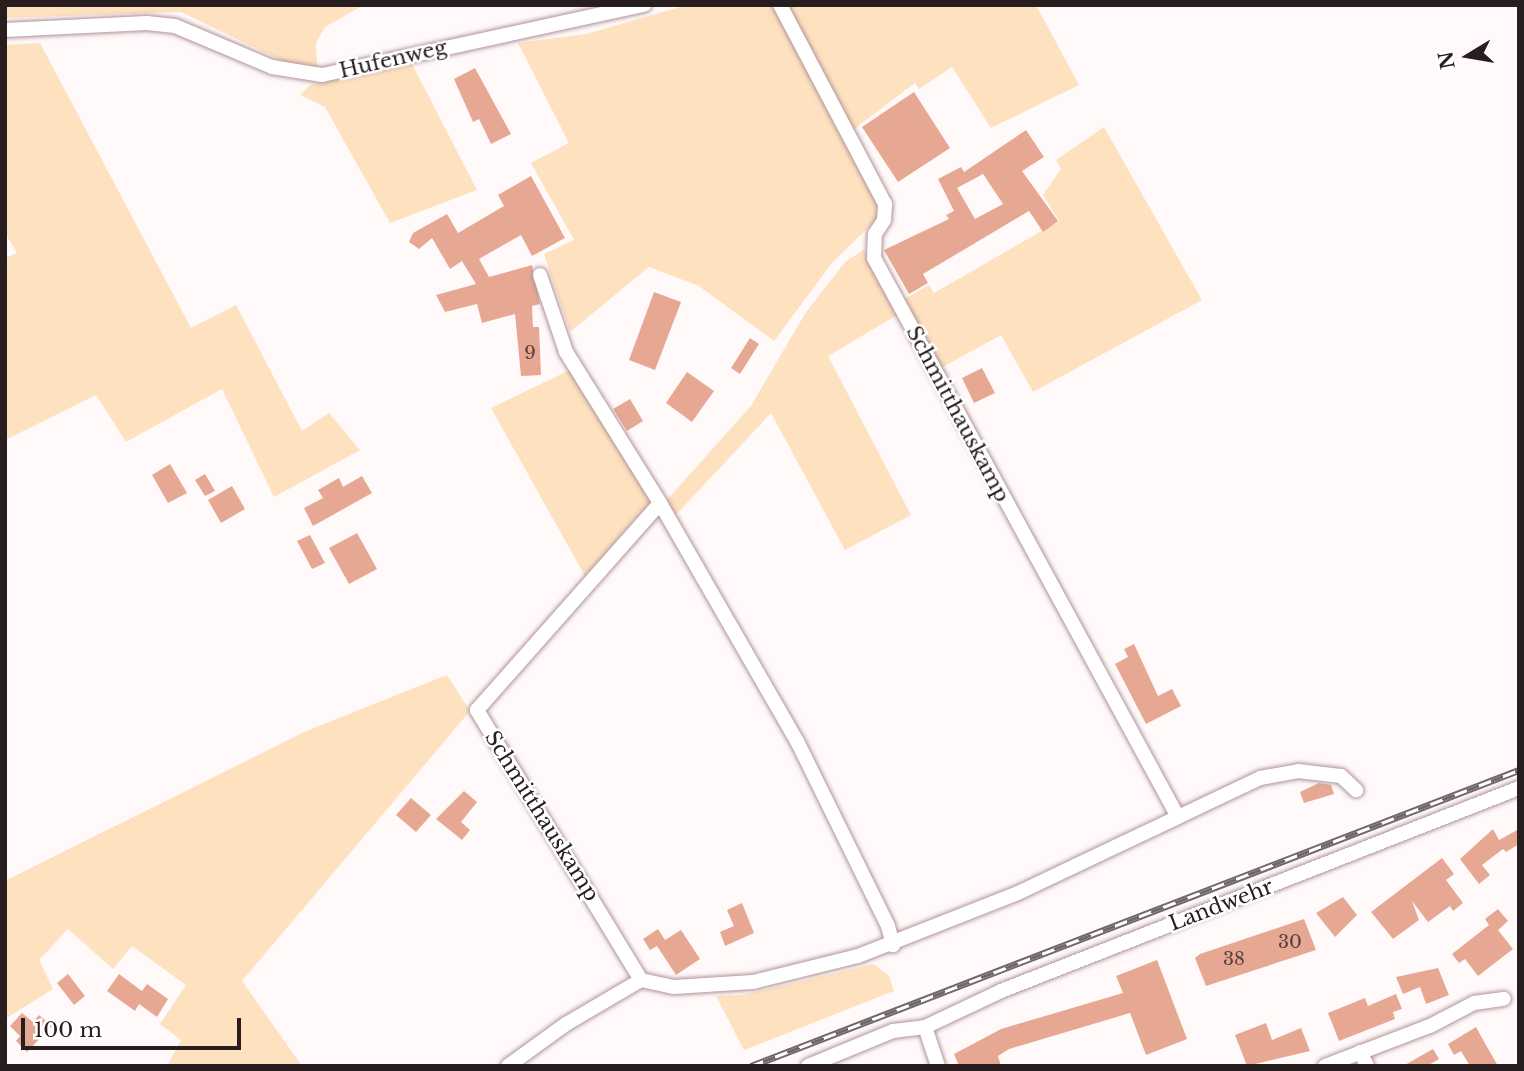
<!DOCTYPE html>
<html>
<head>
<meta charset="utf-8">
<style>
	body { margin:0 }
	#map { position:relative; width:1524px; height:1071px; overflow:hidden; background:#fff9fa; font-family:"Libre Baskerville",serif }
	div>[style] { position:absolute }
	[style*='--x'] { left:calc(var(--x)*1px); top:calc(var(--y)*1px); width:calc(var(--w)*1px); rotate:calc(var(--a)*1deg) }
	.green>* { inset:0; background:#fee1bf }
	.building>* { inset:0; background:#e7a893 }
	.roads { filter:drop-shadow(0 0 2px #b19499) drop-shadow(0 0 2px #b19499) }
	.street>* { height:14px; margin:-7px; padding:0 7px; transform-origin:7px; border-radius:7px; background:#fff }
	.rail>* { height:7px; margin-top:-3.5px; transform-origin:0; background:repeating-linear-gradient(90deg,#fff 0 13px,#706768 0 26px); box-sizing:border-box; border-block:2px solid #706768 }
	span { translate:-50% -50%; white-space:nowrap; text-align:center; line-height:1.15; -webkit-text-stroke:5px #fff; paint-order:stroke }
	.number-label { font-size:18px; color:#58403c }
	.number-label span { -webkit-text-stroke-width:0 }
	.street-label { font-size:21px; color:#281d1f }
	.frame { position:absolute; inset:0; border:7px solid #281d1f; pointer-events:none }
	.north { position:absolute; left:1433px; top:21px; width:70px; height:70px; -webkit-text-stroke:5px #fff; paint-order:stroke; rotate:259deg; font-size:19px; font-weight:700; line-height:28px; text-align:center; color:#281d1f }
	.north::after { content:''; display:block; margin:auto; width:24px; height:32px; background:#281d1f; clip-path:polygon(50% 0,100% 100%,50% 72%,0 100%) }
	.scale { position:absolute; left:21px; top:1018px; width:220px; height:32px; box-sizing:border-box; border:4px solid #281d1f; border-top:0; padding-left:9px; font-size:21px; line-height:24px; white-space:nowrap; color:#281d1f; -webkit-text-stroke:5px #fff; paint-order:stroke }
</style>
</head>
<body>
<div id="map">
	<div class="green">
		<i style="clip-path:polygon(5px 5px,362px 5px,362px 6px,325px 27px,316px 43px,317px 67px,299px 69px,181px 12px,5px 18px)"></i>
		<i style="clip-path:polygon(687px 5px,773px 5px,881px 207px,879px 217px,832px 263px,774px 341px,699px 286px,649px 267px,570px 332px,544px 254px,574px 240px,531px 163px,569px 143px,518px 43px,586px 34px)"></i>
		<i style="clip-path:polygon(788px 5px,1036px 5px,1079px 85px,991px 128px,952px 67px,919px 89px,915px 83px,853px 130px)"></i>
		<i style="clip-path:polygon(40px 43px,191px 328px,236px 305px,302px 431px,329px 413px,360px 450px,274px 497px,222px 389px,126px 442px,96px 395px,5px 440px,5px 258px,17px 253px,5px 233px,5px 45px)"></i>
		<i style="clip-path:polygon(412px 64px,477px 190px,390px 223px,325px 107px,300px 95px,310px 85px)"></i>
		<i style="clip-path:polygon(1104px 127px,1202px 300px,1033px 392px,1001px 335px,941px 368px,904px 299px,929px 285px,934px 293px,1059px 221px,1043px 195px,1061px 169px,1056px 160px)"></i>
		<i style="clip-path:polygon(864px 250px,899px 314px,828px 356px,911px 515px,845px 550px,771px 413px,674px 517px,665px 502px,751px 406px,806px 312px,846px 261px)"></i>
		<i style="clip-path:polygon(572px 369px,651px 501px,585px 576px,491px 408px)"></i>
		<i style="clip-path:polygon(447px 675px,470px 711px,242px 981px,302px 1066px,167px 1066px,181px 1040px,160px 1024px,186px 985px,132px 946px,113px 969px,68px 929px,39px 960px,53px 989px,5px 1019px,5px 881px,304px 732px)"></i>
		<i style="clip-path:polygon(874px 964px,889px 976px,894px 991px,744px 1050px,716px 996px,743px 995px)"></i>
	</div>
	<div class="building">
		<i style="clip-path:polygon(475px 68px,511px 134px,491px 144px,479px 119px,473px 122px,454px 79px)"></i>
		<i style="clip-path:polygon(914px 92px,950px 148px,898px 182px,862px 127px)"></i>
		<i style="clip-path:polygon(evenodd,1026px 130px,1044px 157px,1022px 171px,1058px 221px,1043px 232px,1029px 211px,923px 274px,928px 283px,909px 294px,884px 250px,949px 219px,946px 215px,954px 211px,938px 179px,961px 167px,964px 172px,1026px 130px,983px 174px,1003px 204px,975px 219px,957px 188px,983px 174px)"></i>
		<i style="clip-path:polygon(531px 176px,565px 238px,532px 256px,521px 235px,479px 259px,489px 277px,532px 265px,540px 304px,532px 306px,533px 327px,539px 327px,541px 375px,521px 376px,515px 314px,482px 323px,477px 304px,445px 312px,436px 295px,476px 284px,462px 261px,450px 269px,432px 238px,419px 249px,409px 242px,413px 233px,447px 214px,458px 233px,504px 206px,498px 195px)"></i>
		<i style="clip-path:polygon(654px 292px,681px 302px,655px 370px,629px 360px)"></i>
		<i style="clip-path:polygon(750px 338px,759px 344px,740px 374px,731px 368px)"></i>
		<i style="clip-path:polygon(982px 368px,995px 393px,974px 403px,962px 378px)"></i>
		<i style="clip-path:polygon(687px 372px,714px 391px,692px 422px,666px 403px)"></i>
		<i style="clip-path:polygon(630px 399px,643px 421px,627px 431px,613px 409px)"></i>
		<i style="clip-path:polygon(170px 464px,187px 493px,168px 503px,152px 475px)"></i>
		<i style="clip-path:polygon(205px 474px,215px 491px,205px 496px,195px 480px)"></i>
		<i style="clip-path:polygon(362px 476px,372px 493px,313px 526px,304px 508px,323px 498px,318px 490px,339px 478px,343px 487px)"></i>
		<i style="clip-path:polygon(232px 486px,245px 509px,221px 523px,208px 500px)"></i>
		<i style="clip-path:polygon(357px 533px,377px 569px,349px 584px,329px 548px)"></i>
		<i style="clip-path:polygon(310px 535px,325px 563px,312px 569px,297px 541px)"></i>
		<i style="clip-path:polygon(1134px 644px,1158px 696px,1172px 689px,1181px 706px,1146px 724px,1115px 664px,1128px 657px,1124px 649px)"></i>
		<i style="clip-path:polygon(1319px 783px,1331px 785px,1334px 794px,1304px 803px,1300px 792px)"></i>
		<i style="clip-path:polygon(464px 791px,477px 802px,461px 822px,470px 830px,462px 840px,436px 819px)"></i>
		<i style="clip-path:polygon(411px 798px,431px 815px,416px 832px,396px 815px)"></i>
		<i style="clip-path:polygon(1493px 829px,1499px 840px,1519px 829px,1519px 844px,1506px 852px,1503px 849px,1482px 865px,1490px 875px,1479px 884px,1460px 859px)"></i>
		<i style="clip-path:polygon(1442px 858px,1454px 874px,1446px 880px,1463px 903px,1453px 911px,1450px 906px,1428px 922px,1412px 901px,1419px 920px,1393px 939px,1371px 912px)"></i>
		<i style="clip-path:polygon(1343px 897px,1357px 915px,1335px 937px,1316px 913px)"></i>
		<i style="clip-path:polygon(742px 903px,754px 933px,725px 946px,720px 932px,734px 926px,727px 910px)"></i>
		<i style="clip-path:polygon(1498px 909px,1508px 921px,1498px 930px,1513px 949px,1478px 976px,1465px 959px,1459px 963px,1452px 954px,1489px 925px,1485px 919px)"></i>
		<i style="clip-path:polygon(1304px 919px,1316px 950px,1206px 986px,1195px 958px,1200px 954px)"></i>
		<i style="clip-path:polygon(658px 929px,665px 940px,681px 930px,700px 959px,676px 975px,657px 946px,650px 950px,643px 939px)"></i>
		<i style="clip-path:polygon(1157px 960px,1187px 1039px,1146px 1055px,1130px 1013px,1009px 1049px,998px 1056px,1001px 1066px,959px 1066px,954px 1054px,1001px 1029px,1123px 993px,1116px 976px)"></i>
		<i style="clip-path:polygon(1438px 968px,1449px 995px,1426px 1004px,1420px 987px,1403px 994px,1396px 977px)"></i>
		<i style="clip-path:polygon(68px 974px,85px 996px,74px 1005px,57px 983px)"></i>
		<i style="clip-path:polygon(119px 974px,142px 991px,147px 984px,168px 999px,157px 1017px,139px 1004px,135px 1011px,107px 991px)"></i>
		<i style="clip-path:polygon(1396px 994px,1402px 1009px,1393px 1012px,1395px 1019px,1339px 1041px,1328px 1013px,1365px 998px,1368px 1006px)"></i>
		<i style="clip-path:polygon(22px 1013px,33px 1022px,39px 1015px,52px 1026px,27px 1052px,16px 1041px,20px 1036px,10px 1026px)"></i>
		<i style="clip-path:polygon(1266px 1023px,1272px 1040px,1301px 1028px,1310px 1051px,1247px 1066px,1235px 1035px)"></i>
		<i style="clip-path:polygon(1476px 1027px,1482px 1038px,1498px 1066px,1470px 1066px,1461px 1051px,1454px 1055px,1448px 1044px)"></i>
		<i style="clip-path:polygon(1433px 1049px,1439px 1059px,1427px 1066px,1403px 1066px)"></i>
	</div>
	<div class="roads">
		<div class="street">
			<i style="--x:5;--y:30;--w:142;--a:-2.8"></i>
			<i style="--x:147;--y:23;--w:28;--a:6"></i>
			<i style="--x:175;--y:26;--w:105;--a:22.9"></i>
			<i style="--x:272;--y:67;--w:51;--a:9.1"></i>
			<i style="--x:322;--y:75;--w:330;--a:-12.3"></i>
			<i style="--x:540;--y:275;--w:81;--a:71.3"></i>
			<i style="--x:566;--y:352;--w:178;--a:58.1"></i>
			<i style="--x:660;--y:503;--w:275;--a:60.1"></i>
			<i style="--x:797;--y:741;--w:206;--a:63.8"></i>
			<i style="--x:888;--y:926;--w:20;--a:75"></i>
			<i style="--x:1178;--y:817;--w:91;--a:-25.4"></i>
			<i style="--x:1260;--y:778;--w:39;--a:-10"></i>
			<i style="--x:1298;--y:771;--w:43;--a:6.6"></i>
			<i style="--x:1341;--y:776;--w:21;--a:43"></i>
			<i style="--x:641;--y:980;--w:316;--a:-121.3"></i>
			<i style="--x:477;--y:710;--w:276;--a:-48.5"></i>
			<i style="--x:925;--y:1027;--w:41;--a:71.6"></i>
			<i style="--x:1360;--y:1052;--w:16;--a:63"></i>
			<i style="--x:508;--y:1066;--w:72;--a:-35.9"></i>
			<i style="--x:566;--y:1024;--w:87;--a:-30.4"></i>
			<i style="--x:641;--y:980;--w:34;--a:12"></i>
			<i style="--x:674;--y:987;--w:79;--a:-3.6"></i>
			<i style="--x:753;--y:982;--w:108;--a:-13.9"></i>
			<i style="--x:858;--y:956;--w:172;--a:-21.5"></i>
			<i style="--x:1018;--y:893;--w:177;--a:-25.4"></i>
			<i style="--x:1178;--y:817;--w:636;--a:-118.54"></i>
			<i style="--x:874;--y:258;--w:24;--a:-88"></i>
			<i style="--x:875;--y:234;--w:17;--a:-57"></i>
			<i style="--x:884;--y:220;--w:16;--a:-86"></i>
			<i style="--x:885;--y:204;--w:225;--a:-117.8"></i>
			<i style="--x:808;--y:1066;--w:92;--a:-22.4"></i>
			<i style="--x:893;--y:1031;--w:32;--a:-7"></i>
			<i style="--x:925;--y:1027;--w:84;--a:-25.3"></i>
			<i style="--x:1001;--y:991;--w:556;--a:-21.4"></i>
			<i style="--x:1325;--y:1066;--w:112;--a:-20.9"></i>
			<i style="--x:1430;--y:1026;--w:50;--a:-27.6"></i>
			<i style="--x:1474;--y:1003;--w:30;--a:-8"></i>
		</div>
	</div>
	<div class="rail">
		<i style="--x:751;--y:1066;--w:823;--a:-21.08"></i>
	</div>
	<div class="number-label">
		<span style="left:530px;top:353px">9</span>
		<span style="left:1290px;top:942px">30</span>
		<span style="left:1234px;top:959px">38</span>
	</div>
	<div class="street-label">
		<span style="left:393px;top:59px;rotate:-13deg">Hufenweg</span>
		<span style="left:958px;top:414px;rotate:62deg">Schmitthauskamp</span>
		<span style="left:542px;top:816px;rotate:58deg">Schmitthauskamp</span>
		<span style="left:1221px;top:905px;rotate:-21deg">Landwehr</span>
	</div>
	<div class="frame"></div>
	<div class="north">N</div>
	<div class="scale">100 m</div>
</div>
</body>
</html>
